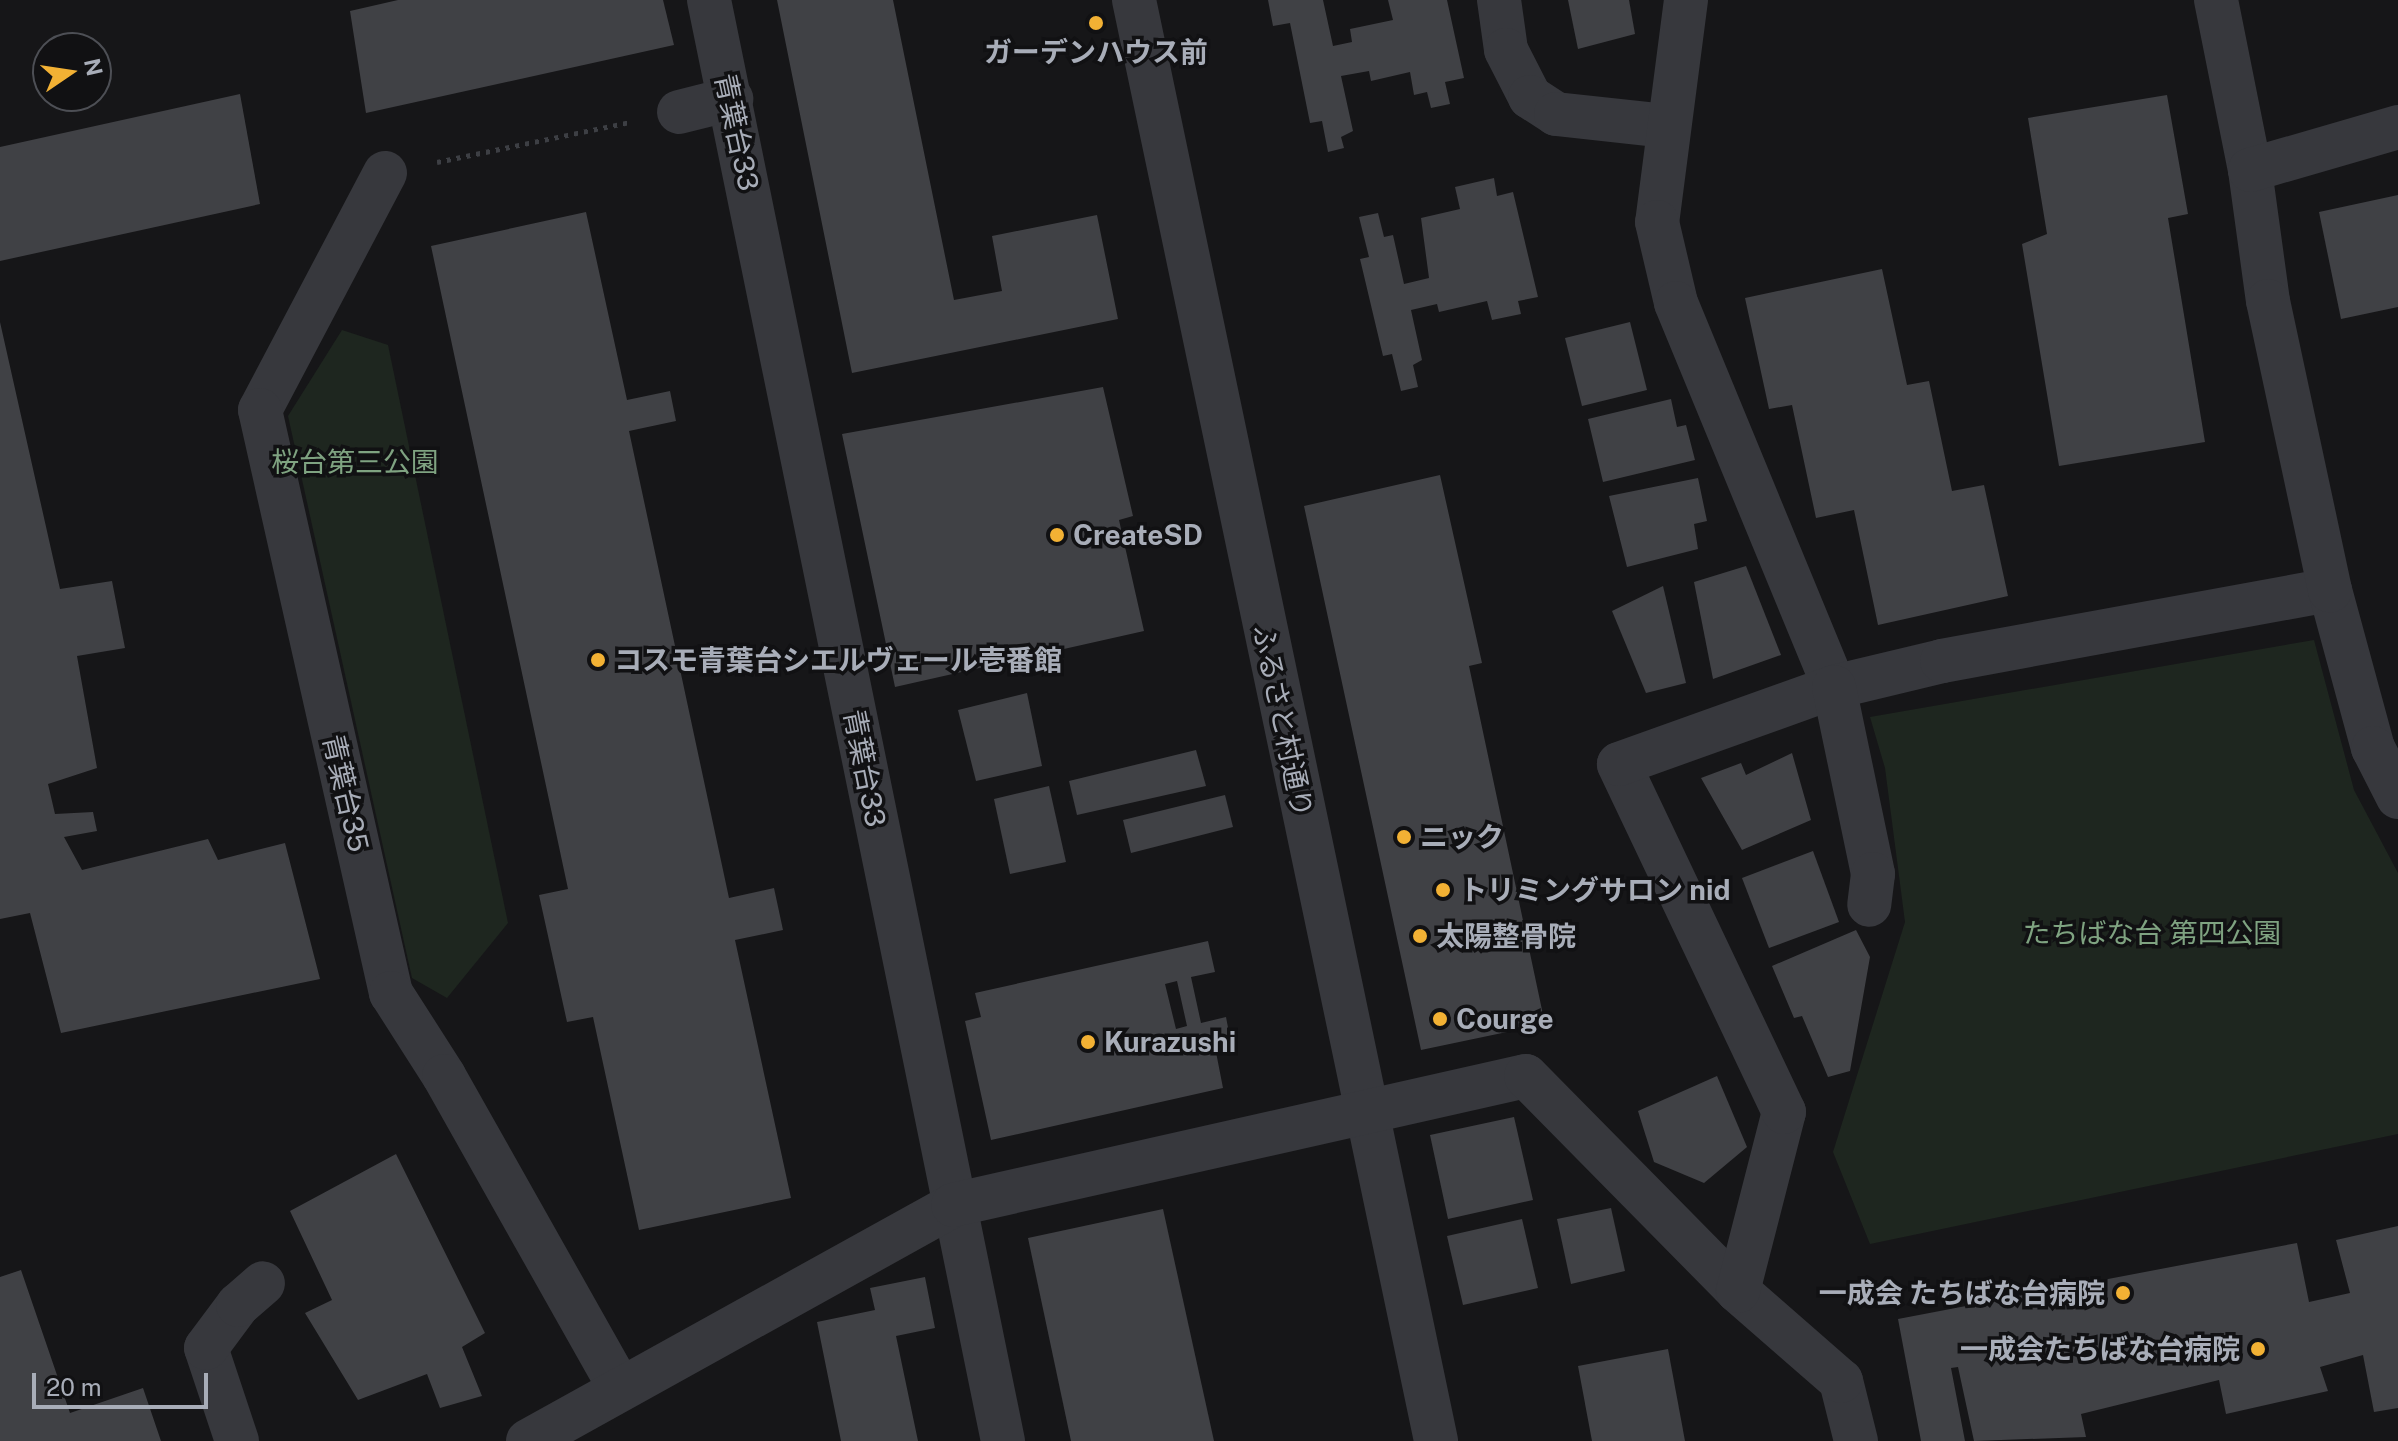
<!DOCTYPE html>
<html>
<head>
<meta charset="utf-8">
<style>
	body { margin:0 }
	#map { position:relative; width:2398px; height:1441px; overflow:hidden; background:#161618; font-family:"Public Sans","Noto Sans JP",sans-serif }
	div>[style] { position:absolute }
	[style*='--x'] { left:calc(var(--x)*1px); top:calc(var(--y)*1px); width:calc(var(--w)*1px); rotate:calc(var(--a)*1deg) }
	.green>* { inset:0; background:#1e261f }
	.building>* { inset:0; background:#404145 }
	.path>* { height:5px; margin-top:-2.5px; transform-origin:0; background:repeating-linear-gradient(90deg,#3d3f44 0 4px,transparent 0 10px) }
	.minor>* { height:44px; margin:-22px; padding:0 22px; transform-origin:22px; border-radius:22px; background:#37383d }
	.dots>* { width:22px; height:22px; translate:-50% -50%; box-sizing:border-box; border:4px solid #111113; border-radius:50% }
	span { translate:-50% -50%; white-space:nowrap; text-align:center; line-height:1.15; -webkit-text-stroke:7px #111113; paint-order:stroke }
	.poi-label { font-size:28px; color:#a8adb8; font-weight:700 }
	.left { translate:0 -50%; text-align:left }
	.right { translate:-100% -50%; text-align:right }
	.street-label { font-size:28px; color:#a8adb8 }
	.park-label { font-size:28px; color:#7fa381 }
	.north { position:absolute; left:32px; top:32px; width:80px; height:80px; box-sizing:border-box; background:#111113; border:2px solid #4d4f55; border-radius:50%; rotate:77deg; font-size:22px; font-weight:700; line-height:32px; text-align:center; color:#a8adb8 }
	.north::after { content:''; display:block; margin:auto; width:28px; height:36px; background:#f2b134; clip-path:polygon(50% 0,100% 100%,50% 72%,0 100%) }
	.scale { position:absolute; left:32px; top:1373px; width:176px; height:36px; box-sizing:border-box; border:4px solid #a8adb8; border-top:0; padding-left:10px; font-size:24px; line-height:28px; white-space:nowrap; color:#a8adb8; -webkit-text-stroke:6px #111113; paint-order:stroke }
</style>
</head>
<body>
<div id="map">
	<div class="green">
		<i style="clip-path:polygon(342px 330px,388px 345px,508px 923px,447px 998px,412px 978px,288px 416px)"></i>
		<i style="clip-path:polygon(2314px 640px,2354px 790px,2398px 873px,2398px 1134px,1870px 1244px,1833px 1152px,1905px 922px,1885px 768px,1870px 717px)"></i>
	</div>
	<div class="building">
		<i style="clip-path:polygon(398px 0,663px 0,674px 45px,366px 113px,350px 11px)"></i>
		<i style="clip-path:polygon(777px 0,893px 0,954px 300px,1002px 291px,992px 236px,1097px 215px,1118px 319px,852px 373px)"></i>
		<i style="clip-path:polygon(1268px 0,1323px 0,1333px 46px,1352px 42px,1350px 29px,1393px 20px,1388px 0,1447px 0,1464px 78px,1445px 82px,1450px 104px,1431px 108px,1427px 92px,1414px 95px,1410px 72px,1371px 81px,1369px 71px,1341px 76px,1353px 131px,1341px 137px,1344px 148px,1328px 152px,1322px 121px,1310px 123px,1290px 23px,1273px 26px)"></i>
		<i style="clip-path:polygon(1568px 0,1629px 0,1635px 34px,1578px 49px)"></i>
		<i style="clip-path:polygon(240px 94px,260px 204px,0 261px,0 147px)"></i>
		<i style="clip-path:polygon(2167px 95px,2188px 214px,2168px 218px,2205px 442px,2059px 466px,2022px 244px,2047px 234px,2028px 118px)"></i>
		<i style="clip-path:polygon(1494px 178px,1497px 196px,1513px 192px,1538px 297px,1518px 301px,1521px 314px,1492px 320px,1487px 301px,1439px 312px,1437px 304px,1411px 310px,1422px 360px,1413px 365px,1418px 387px,1401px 391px,1392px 354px,1383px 356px,1360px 259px,1369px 257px,1359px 217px,1378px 213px,1384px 237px,1393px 235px,1404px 284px,1429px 278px,1421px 218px,1460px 209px,1455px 187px)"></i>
		<i style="clip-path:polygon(2398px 195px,2398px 307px,2341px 319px,2319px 212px)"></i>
		<i style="clip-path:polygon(586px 212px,627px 400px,670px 391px,676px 421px,629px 431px,729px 898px,774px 888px,783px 930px,735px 940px,791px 1198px,639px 1230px,593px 1017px,567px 1022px,539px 895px,568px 889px,431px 246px)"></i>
		<i style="clip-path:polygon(1882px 269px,1907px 385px,1929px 381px,1952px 491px,1984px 485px,2008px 596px,1878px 625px,1854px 510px,1816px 518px,1792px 405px,1769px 409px,1745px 298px)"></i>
		<i style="clip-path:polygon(0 322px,60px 589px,112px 581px,125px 648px,77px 656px,97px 768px,48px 784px,55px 814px,93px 812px,97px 831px,64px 837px,82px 870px,208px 839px,218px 860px,285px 843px,320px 979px,61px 1033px,30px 913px,0 919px)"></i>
		<i style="clip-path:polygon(1630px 322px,1647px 390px,1582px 406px,1565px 338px)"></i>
		<i style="clip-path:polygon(1103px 387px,1133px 516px,1119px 520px,1144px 631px,895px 687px,842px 434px)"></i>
		<i style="clip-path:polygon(1671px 399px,1677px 427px,1686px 425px,1695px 460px,1603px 482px,1588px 419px)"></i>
		<i style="clip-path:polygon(1440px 475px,1482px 663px,1469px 666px,1545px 1024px,1421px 1050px,1304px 506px)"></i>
		<i style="clip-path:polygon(1698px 478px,1707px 521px,1694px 524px,1698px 549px,1627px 567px,1609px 496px)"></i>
		<i style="clip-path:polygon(1746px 566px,1781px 655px,1713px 679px,1694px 582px)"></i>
		<i style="clip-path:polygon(1663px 586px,1686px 683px,1646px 693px,1612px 611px)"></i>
		<i style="clip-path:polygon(1027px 693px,1042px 766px,976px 781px,958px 710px)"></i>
		<i style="clip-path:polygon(1196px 750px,1206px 786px,1077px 815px,1069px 781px)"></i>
		<i style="clip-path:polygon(1792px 753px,1811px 820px,1742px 850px,1701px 778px,1741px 763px,1746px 775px)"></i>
		<i style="clip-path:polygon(1049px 786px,1066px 862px,1010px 874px,994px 799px)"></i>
		<i style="clip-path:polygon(1225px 795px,1233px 827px,1131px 853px,1123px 820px)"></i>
		<i style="clip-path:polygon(1813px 851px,1839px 922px,1769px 948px,1742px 878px)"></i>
		<i style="clip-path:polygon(1856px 930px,1870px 957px,1850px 1071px,1828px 1077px,1802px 1016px,1794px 1018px,1772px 966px)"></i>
		<i style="clip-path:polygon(evenodd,1208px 941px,1215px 972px,1191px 977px,1201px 1023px,1226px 1017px,1231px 1043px,1215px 1047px,1223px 1088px,991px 1140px,965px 1021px,981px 1017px,975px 993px,1208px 941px,1177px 981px,1187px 1026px,1176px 1029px,1165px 984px,1177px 981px)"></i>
		<i style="clip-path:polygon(1717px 1076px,1747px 1147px,1704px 1183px,1654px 1162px,1638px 1111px)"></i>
		<i style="clip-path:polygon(1514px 1117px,1533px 1200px,1448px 1219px,1430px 1135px)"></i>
		<i style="clip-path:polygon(396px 1154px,485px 1333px,462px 1347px,482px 1396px,440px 1408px,427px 1374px,358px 1400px,305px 1313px,332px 1300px,290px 1211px)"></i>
		<i style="clip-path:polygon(1611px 1208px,1625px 1271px,1571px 1284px,1557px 1219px)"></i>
		<i style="clip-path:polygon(1163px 1209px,1214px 1441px,1071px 1441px,1028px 1238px)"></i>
		<i style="clip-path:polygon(1522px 1219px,1538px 1288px,1463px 1305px,1447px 1236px)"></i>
		<i style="clip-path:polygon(2398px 1226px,2398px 1408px,2374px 1412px,2363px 1355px,2320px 1367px,2328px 1391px,2226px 1414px,2219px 1380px,2081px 1414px,2086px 1437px,1974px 1441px,1958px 1367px,1951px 1368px,1965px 1441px,1921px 1441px,1898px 1319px,2297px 1243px,2309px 1302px,2350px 1293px,2336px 1240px)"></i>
		<i style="clip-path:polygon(21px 1270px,70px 1413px,143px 1388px,161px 1441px,0 1441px,0 1277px)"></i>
		<i style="clip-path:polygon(925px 1277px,935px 1328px,896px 1336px,918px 1441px,841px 1441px,817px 1322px,875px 1310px,870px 1288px)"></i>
		<i style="clip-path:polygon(1668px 1349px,1685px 1441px,1592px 1441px,1578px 1366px)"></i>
	</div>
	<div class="path">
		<i style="--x:437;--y:162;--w:198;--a:-11.7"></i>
	</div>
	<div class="minor">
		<i style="--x:709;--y:0;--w:1471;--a:78.47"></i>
		<i style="--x:1134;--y:0;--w:1472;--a:78.16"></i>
		<i style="--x:1499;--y:0;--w:50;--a:82"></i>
		<i style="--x:1506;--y:50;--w:53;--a:62.9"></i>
		<i style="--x:1530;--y:97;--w:31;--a:33"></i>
		<i style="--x:1556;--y:114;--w:112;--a:6.2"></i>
		<i style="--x:1686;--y:0;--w:224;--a:97.4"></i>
		<i style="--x:1657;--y:222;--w:83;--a:76.8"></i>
		<i style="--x:1676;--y:303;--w:415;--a:67.6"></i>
		<i style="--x:1834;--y:687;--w:111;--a:-13.5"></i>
		<i style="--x:1942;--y:661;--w:394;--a:-10.4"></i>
		<i style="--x:2330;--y:590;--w:164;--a:74.8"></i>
		<i style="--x:2373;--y:748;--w:55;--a:63"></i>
		<i style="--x:2216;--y:0;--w:173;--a:78.7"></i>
		<i style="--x:2250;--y:170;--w:132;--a:82.2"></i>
		<i style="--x:2268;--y:301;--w:296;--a:77.9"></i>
		<i style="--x:679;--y:112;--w:54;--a:-14"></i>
		<i style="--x:2250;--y:170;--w:154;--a:-16.2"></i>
		<i style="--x:385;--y:173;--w:268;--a:117.8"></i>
		<i style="--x:260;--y:410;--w:598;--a:77.34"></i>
		<i style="--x:391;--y:993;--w:98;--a:57.4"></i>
		<i style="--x:444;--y:1076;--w:357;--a:60.6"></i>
		<i style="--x:237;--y:1441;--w:98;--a:-108.4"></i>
		<i style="--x:206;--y:1348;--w:54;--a:-53.3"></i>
		<i style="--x:238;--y:1305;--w:33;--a:-41"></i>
		<i style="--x:528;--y:1441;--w:486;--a:-29"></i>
		<i style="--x:953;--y:1205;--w:587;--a:-12.69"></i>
		<i style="--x:1526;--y:1076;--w:302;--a:45.4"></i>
		<i style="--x:1856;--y:1441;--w:62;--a:-104"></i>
		<i style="--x:1841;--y:1381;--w:137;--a:-138.9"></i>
		<i style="--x:1738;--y:1291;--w:185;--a:-75.6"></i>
		<i style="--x:1784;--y:1112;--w:385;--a:-115.4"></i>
		<i style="--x:1619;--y:764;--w:228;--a:-19.7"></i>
		<i style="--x:1834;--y:687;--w:191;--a:78.2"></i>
		<i style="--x:1873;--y:874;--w:31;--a:97"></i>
	</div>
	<div class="dots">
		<i style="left:1096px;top:23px;background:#f2b134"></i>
		<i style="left:1057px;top:535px;background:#f2b134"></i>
		<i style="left:598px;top:660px;background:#f2b134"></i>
		<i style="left:1404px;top:837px;background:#f2b134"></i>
		<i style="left:1443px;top:890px;background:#f2b134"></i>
		<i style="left:1420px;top:936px;background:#f2b134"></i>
		<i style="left:1440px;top:1019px;background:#f2b134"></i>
		<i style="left:1088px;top:1042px;background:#f2b134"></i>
		<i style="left:2123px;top:1293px;background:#f2b134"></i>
		<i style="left:2258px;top:1349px;background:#f2b134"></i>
	</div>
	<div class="poi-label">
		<span style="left:1096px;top:52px">ガーデンハウス前</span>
		<span class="left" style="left:1073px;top:535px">CreateSD</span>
		<span class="left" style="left:614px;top:660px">コスモ青葉台シエルヴェール壱番館</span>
		<span class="left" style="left:1420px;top:837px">ニック</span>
		<span class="left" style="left:1459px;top:890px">トリミングサロン nid</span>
		<span class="left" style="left:1436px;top:936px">太陽整骨院</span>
		<span class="left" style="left:1456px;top:1019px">Courge</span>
		<span class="left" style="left:1104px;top:1042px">Kurazushi</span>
		<span class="right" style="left:2105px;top:1293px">一成会 たちばな台病院</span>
		<span class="right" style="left:2240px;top:1349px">一成会たちばな台病院</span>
	</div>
	<div class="street-label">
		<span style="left:737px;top:132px;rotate:78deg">青葉台33</span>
		<span style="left:1283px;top:721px;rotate:78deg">ふるさと村通り</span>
		<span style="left:865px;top:768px;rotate:79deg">青葉台33</span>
		<span style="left:346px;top:793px;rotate:77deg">青葉台35</span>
	</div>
	<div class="park-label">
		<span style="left:355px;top:462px">桜台第三公園</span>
		<span style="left:2152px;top:933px">たちばな台 第四公園</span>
	</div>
	<div class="north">N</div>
	<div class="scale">20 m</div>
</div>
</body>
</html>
